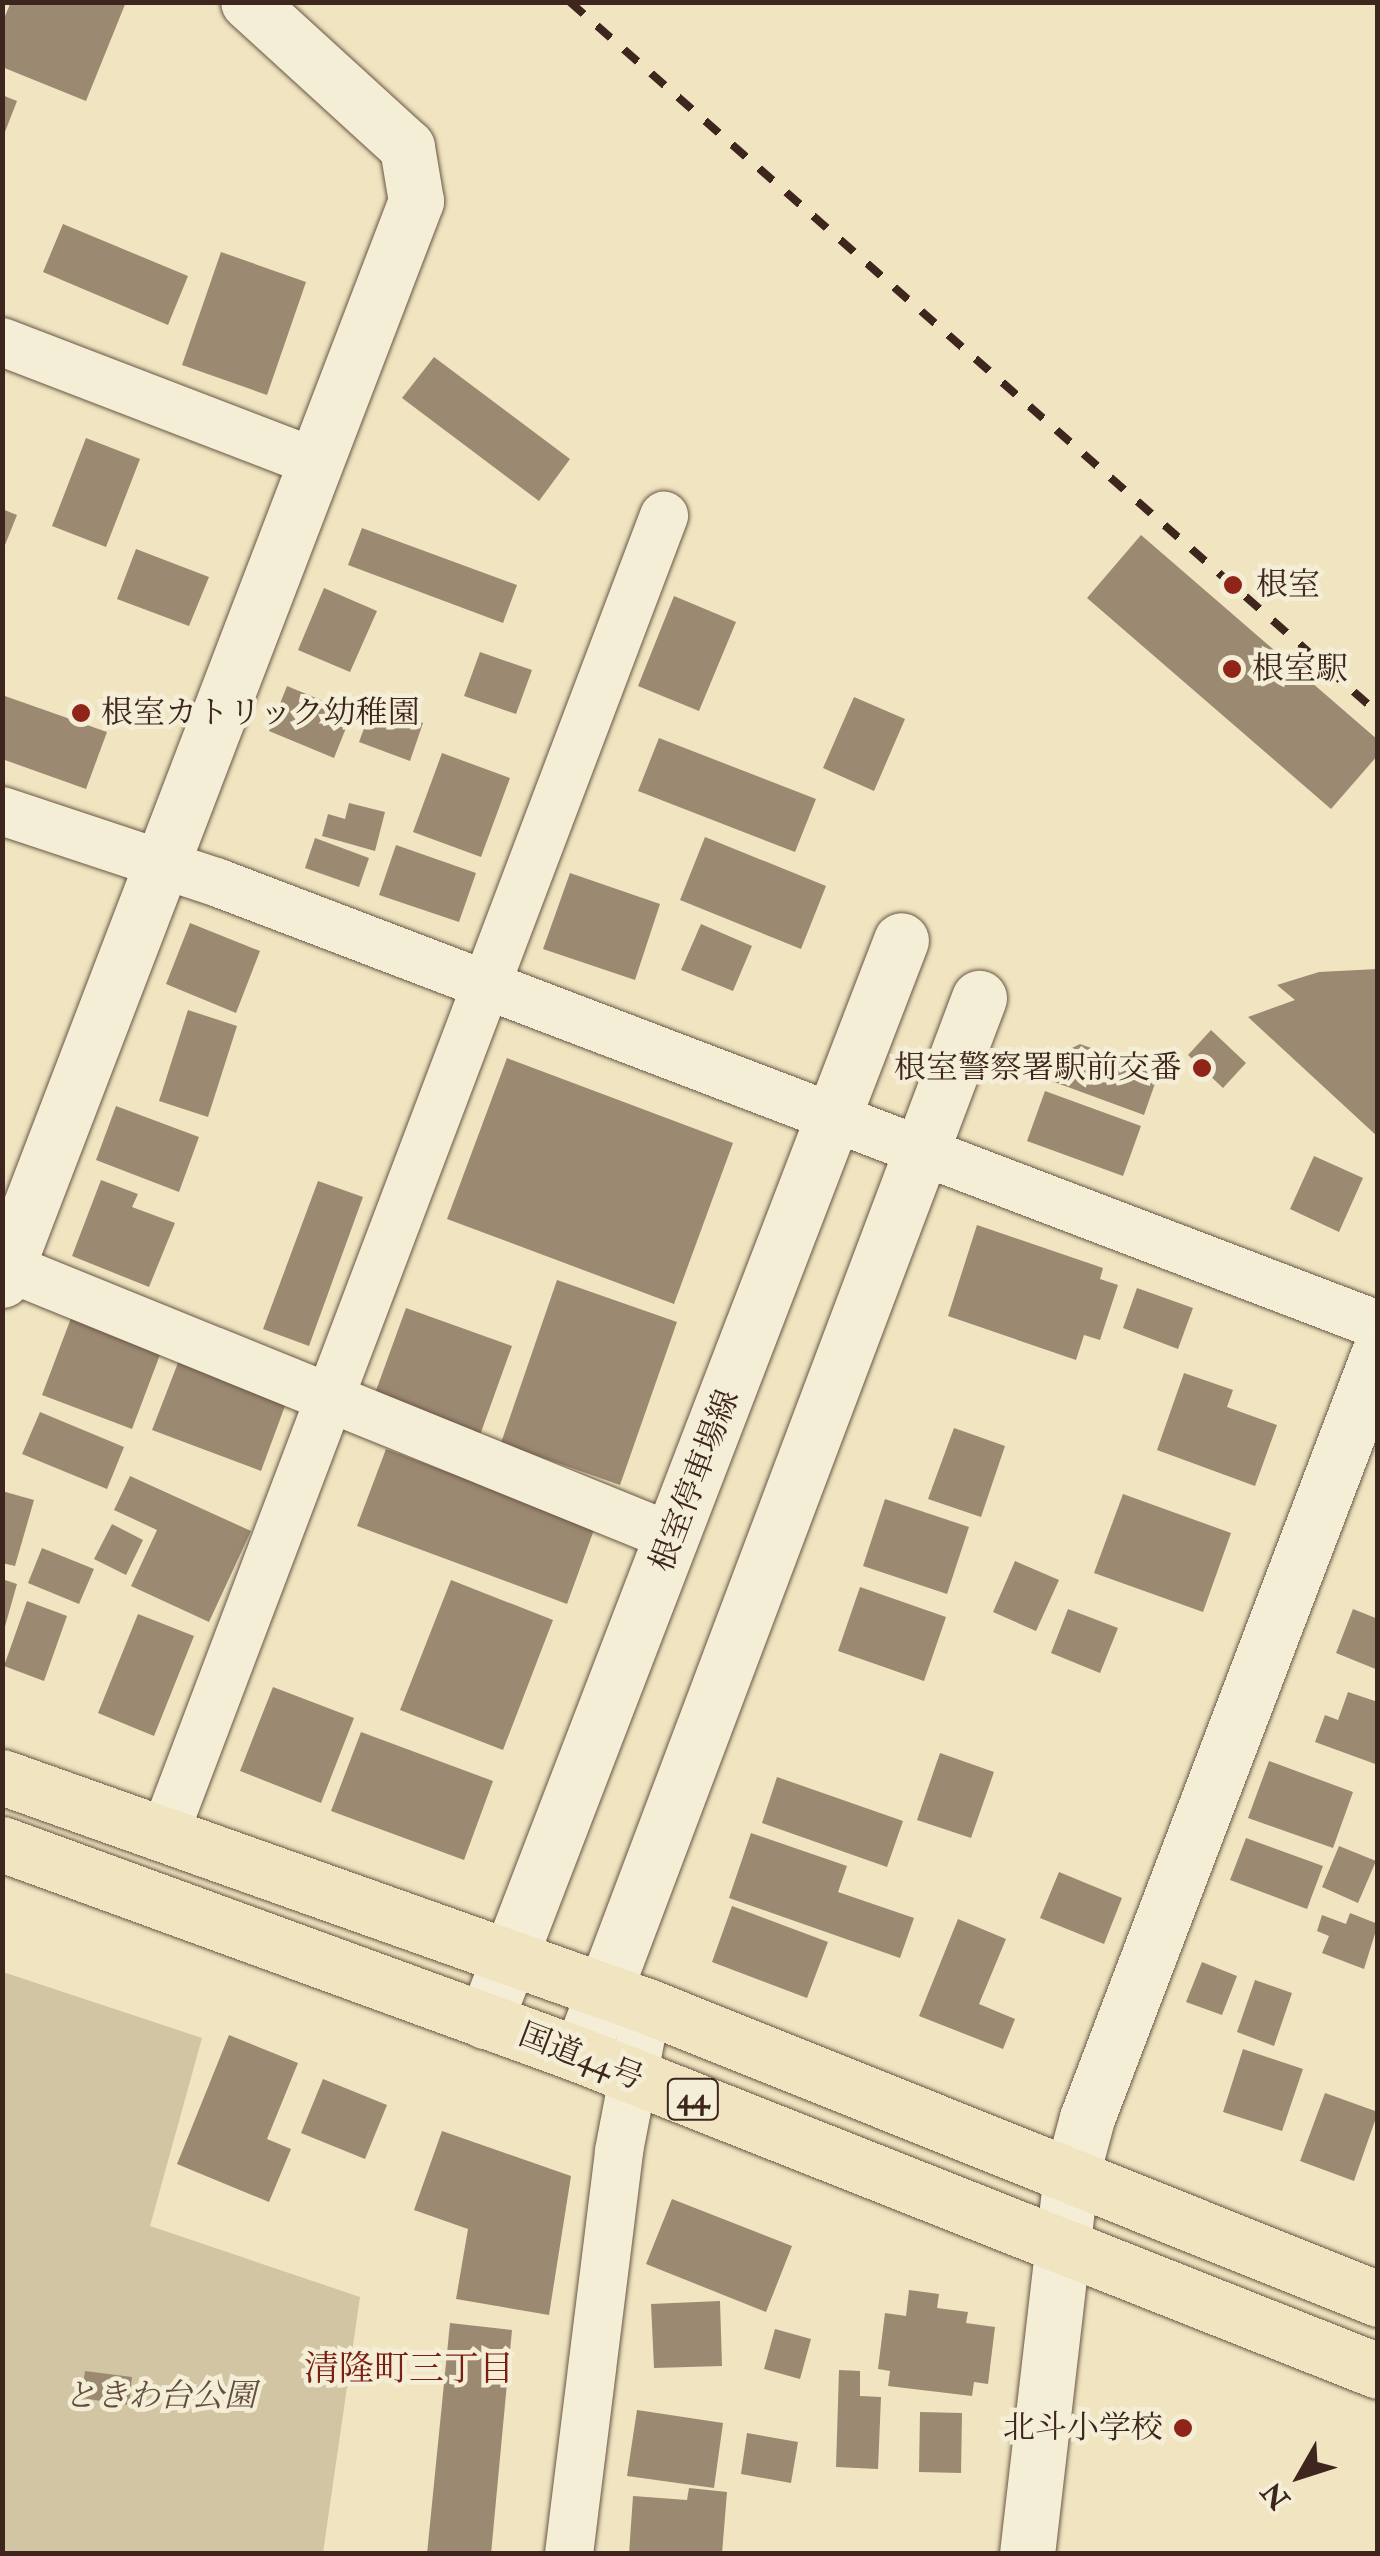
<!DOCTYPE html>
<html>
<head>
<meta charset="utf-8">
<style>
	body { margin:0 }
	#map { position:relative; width:1380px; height:2556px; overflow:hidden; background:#f0e5c0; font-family:"IM FELL Double Pica","Noto Serif JP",serif }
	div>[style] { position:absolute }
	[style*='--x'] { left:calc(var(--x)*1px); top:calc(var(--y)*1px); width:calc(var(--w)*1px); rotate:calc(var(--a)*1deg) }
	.green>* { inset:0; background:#d2c5a4 }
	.building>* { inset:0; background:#9b8972 }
	.roads { filter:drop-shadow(0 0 2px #6a5646) drop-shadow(0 0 2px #6a5646) }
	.minor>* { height:48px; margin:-24px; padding:0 24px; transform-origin:24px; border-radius:24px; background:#f5eed6 }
	.tertiary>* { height:55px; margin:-27.5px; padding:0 27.5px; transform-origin:27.5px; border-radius:27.5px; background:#f5eed6 }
	.secondary>* { height:55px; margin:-27.5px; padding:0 27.5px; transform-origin:27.5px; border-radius:27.5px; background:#f5eed6 }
	.trunk>* { height:55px; margin:-27.5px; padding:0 27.5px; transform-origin:27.5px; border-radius:27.5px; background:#f0e5c0 }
	.rail>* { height:8px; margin-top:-4px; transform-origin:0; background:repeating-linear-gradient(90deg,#3e261e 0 18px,transparent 0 36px) }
	.dots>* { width:28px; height:28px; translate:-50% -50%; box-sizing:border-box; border:5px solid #f5eed6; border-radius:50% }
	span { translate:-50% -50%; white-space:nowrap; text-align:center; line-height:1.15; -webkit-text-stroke:9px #f5eed6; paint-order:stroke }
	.shield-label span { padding:2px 8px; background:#f5eed6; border:2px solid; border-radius:8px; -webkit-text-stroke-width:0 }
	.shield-label { font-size:30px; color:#3e261e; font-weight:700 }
	.poi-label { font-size:32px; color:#3e261e }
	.left { translate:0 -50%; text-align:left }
	.right { translate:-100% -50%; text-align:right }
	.street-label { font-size:32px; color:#3e261e }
	.park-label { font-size:32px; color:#634e40; font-style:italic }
	.neighbourhood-label { font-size:35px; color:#7a1f14 }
	.frame { position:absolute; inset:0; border:5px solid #3e261e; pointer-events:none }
	.north { position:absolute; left:1250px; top:2426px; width:100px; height:100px; -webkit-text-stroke:8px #f5eed6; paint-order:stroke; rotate:231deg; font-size:28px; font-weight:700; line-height:40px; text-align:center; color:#3e261e }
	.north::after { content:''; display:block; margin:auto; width:35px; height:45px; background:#3e261e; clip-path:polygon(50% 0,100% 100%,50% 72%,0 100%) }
</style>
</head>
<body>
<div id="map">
	<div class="green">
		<i style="clip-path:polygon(3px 1972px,202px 2038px,150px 2226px,360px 2297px,323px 2553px,3px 2554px)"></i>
	</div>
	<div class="building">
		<i style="clip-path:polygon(11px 2px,126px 2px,86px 101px,2px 67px,2px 23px)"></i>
		<i style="clip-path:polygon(2px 95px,17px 101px,3px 137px,2px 136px)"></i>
		<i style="clip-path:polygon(63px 224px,188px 276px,168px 325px,43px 272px)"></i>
		<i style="clip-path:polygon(221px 252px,306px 282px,267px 395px,182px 365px)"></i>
		<i style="clip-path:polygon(434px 357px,570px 459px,539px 501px,402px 398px)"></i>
		<i style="clip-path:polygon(86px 438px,140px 459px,106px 547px,52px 526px)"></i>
		<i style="clip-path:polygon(2px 509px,17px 515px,3px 550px,2px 550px)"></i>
		<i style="clip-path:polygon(362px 528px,517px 585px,503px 623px,348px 565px)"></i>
		<i style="clip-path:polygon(1141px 535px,1378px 740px,1378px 755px,1331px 809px,1087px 598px)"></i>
		<i style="clip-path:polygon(136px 549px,209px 577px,189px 626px,117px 599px)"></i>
		<i style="clip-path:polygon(324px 588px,377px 611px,350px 672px,298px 650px)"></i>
		<i style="clip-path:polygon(674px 596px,736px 622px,699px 711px,638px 686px)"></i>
		<i style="clip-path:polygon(480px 652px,532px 670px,516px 714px,464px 696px)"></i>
		<i style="clip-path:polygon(287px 686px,352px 713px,334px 758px,269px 731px)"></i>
		<i style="clip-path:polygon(2px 695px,107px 732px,86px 789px,2px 759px)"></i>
		<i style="clip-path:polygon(854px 697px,905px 719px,874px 791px,823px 768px)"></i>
		<i style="clip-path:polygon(373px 704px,423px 723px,410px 761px,359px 742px)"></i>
		<i style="clip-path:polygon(659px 738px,816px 799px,795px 852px,638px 791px)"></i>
		<i style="clip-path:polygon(442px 753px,510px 778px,481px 857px,413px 832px)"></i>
		<i style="clip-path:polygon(349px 803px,385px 812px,375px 851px,322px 836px,328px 814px,345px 819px)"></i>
		<i style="clip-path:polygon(705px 837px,826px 886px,801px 949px,680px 900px)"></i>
		<i style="clip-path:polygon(315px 838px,369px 858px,359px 887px,305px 868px)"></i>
		<i style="clip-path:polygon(396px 845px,476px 873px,459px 922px,379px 895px)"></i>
		<i style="clip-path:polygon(570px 873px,660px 904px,635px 980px,543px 949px)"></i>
		<i style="clip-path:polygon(190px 923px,260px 951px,236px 1013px,166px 984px)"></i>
		<i style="clip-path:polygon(701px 924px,752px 946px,733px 991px,681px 970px)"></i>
		<i style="clip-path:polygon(1378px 969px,1378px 1137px,1248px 1017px,1295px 1000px,1277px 985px,1319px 972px)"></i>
		<i style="clip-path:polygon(188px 1010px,237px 1026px,208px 1117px,159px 1101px)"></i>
		<i style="clip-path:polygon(1211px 1030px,1246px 1063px,1223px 1088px,1188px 1055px)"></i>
		<i style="clip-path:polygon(1080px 1044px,1159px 1072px,1144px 1115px,1046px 1079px,1054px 1057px)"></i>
		<i style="clip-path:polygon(507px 1058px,733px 1143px,674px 1304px,447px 1219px)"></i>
		<i style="clip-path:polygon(1045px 1091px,1141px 1126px,1123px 1176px,1027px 1141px)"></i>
		<i style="clip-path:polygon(116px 1106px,199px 1137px,179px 1192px,96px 1160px)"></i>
		<i style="clip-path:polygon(1314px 1156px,1363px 1178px,1339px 1232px,1290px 1209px)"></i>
		<i style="clip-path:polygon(101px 1180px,138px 1194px,132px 1207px,175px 1223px,149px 1287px,72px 1256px)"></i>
		<i style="clip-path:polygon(318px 1181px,363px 1197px,309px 1346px,263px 1329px)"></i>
		<i style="clip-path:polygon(977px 1225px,1103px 1268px,1100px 1279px,1118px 1285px,1100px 1340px,1084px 1335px,1076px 1360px,948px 1316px)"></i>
		<i style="clip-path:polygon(557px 1280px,677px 1322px,620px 1485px,501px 1443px)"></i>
		<i style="clip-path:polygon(1137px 1288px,1193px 1308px,1178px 1349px,1123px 1328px)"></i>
		<i style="clip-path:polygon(406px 1308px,512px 1346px,480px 1435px,374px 1396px)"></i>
		<i style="clip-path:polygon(71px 1318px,161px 1352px,132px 1429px,42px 1395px)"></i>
		<i style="clip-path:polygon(181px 1355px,289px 1395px,261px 1471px,152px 1430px)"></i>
		<i style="clip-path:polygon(1184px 1373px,1233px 1390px,1227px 1407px,1277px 1425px,1255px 1486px,1157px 1450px)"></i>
		<i style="clip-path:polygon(40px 1412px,124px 1447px,107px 1489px,22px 1454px)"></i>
		<i style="clip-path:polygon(954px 1428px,1005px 1446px,981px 1517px,928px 1499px)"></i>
		<i style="clip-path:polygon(386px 1449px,595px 1527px,567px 1604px,357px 1526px)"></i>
		<i style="clip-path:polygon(130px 1476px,251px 1531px,209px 1622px,131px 1586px,157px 1530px,114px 1510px)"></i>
		<i style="clip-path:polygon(2px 1491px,34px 1500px,15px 1566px,2px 1563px)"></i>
		<i style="clip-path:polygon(1123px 1494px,1231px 1533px,1203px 1612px,1094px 1573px)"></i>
		<i style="clip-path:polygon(885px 1499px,969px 1527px,947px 1594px,863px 1566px)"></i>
		<i style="clip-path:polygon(112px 1524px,143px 1540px,126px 1575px,94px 1559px)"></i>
		<i style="clip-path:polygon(42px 1548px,94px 1569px,79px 1604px,28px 1583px)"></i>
		<i style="clip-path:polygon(1015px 1561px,1059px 1580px,1036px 1631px,993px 1612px)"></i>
		<i style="clip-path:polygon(2px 1579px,17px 1584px,4px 1630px,2px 1630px)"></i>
		<i style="clip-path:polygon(451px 1580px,553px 1620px,503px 1750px,400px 1710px)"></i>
		<i style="clip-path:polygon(860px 1587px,946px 1617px,924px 1681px,838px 1651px)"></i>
		<i style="clip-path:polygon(27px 1601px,67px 1616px,44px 1681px,4px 1666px)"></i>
		<i style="clip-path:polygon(1068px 1609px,1118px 1628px,1100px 1673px,1051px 1653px)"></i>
		<i style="clip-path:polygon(1353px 1609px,1378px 1619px,1378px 1670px,1336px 1653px)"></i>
		<i style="clip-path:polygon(138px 1614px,194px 1636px,154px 1736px,98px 1713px)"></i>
		<i style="clip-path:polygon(273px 1687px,354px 1718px,321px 1803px,240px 1771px)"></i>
		<i style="clip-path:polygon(1348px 1692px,1378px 1702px,1378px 1765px,1315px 1742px,1325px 1715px,1338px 1720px)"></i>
		<i style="clip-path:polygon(361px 1732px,493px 1781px,464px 1860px,331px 1811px)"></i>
		<i style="clip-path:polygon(940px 1753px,994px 1772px,971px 1838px,917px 1820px)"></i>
		<i style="clip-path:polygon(1269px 1761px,1353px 1792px,1333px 1848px,1248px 1818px)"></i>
		<i style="clip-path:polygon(777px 1777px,903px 1821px,887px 1867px,762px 1823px)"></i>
		<i style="clip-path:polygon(751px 1833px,847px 1866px,838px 1892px,914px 1918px,900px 1958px,729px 1898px)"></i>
		<i style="clip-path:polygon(1246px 1838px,1323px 1866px,1307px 1909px,1230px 1880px)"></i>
		<i style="clip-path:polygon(1339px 1846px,1376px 1861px,1358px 1903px,1322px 1887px)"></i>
		<i style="clip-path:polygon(1059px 1872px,1122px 1898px,1104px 1944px,1040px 1918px)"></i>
		<i style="clip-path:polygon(732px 1906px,828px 1942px,807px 1998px,712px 1962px)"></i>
		<i style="clip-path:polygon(1350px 1913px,1378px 1924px,1364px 1969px,1322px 1953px,1329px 1936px,1317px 1931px,1322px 1915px,1346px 1924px)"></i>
		<i style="clip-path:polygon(958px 1919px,1006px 1939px,979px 2004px,1015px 2019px,1003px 2049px,919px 2016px)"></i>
		<i style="clip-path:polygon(1202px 1962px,1237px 1976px,1222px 2015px,1186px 2002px)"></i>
		<i style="clip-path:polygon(1255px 1980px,1292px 1993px,1274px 2046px,1237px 2032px)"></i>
		<i style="clip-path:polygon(229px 2035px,298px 2063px,267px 2139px,291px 2149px,269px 2202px,177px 2164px)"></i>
		<i style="clip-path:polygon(1243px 2049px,1303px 2069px,1282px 2131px,1223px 2112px)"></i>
		<i style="clip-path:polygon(323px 2079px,387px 2105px,365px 2159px,301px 2133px)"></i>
		<i style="clip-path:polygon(1325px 2093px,1378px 2112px,1354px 2181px,1300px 2161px)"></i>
		<i style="clip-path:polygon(442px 2131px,571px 2176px,549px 2315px,456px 2299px,468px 2229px,414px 2210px)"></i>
		<i style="clip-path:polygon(672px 2199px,792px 2246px,766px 2312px,646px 2264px)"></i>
		<i style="clip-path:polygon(909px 2290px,939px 2294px,937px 2308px,968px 2312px,966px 2323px,995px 2327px,988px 2384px,974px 2382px,972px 2396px,888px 2386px,890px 2371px,878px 2369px,885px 2313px,906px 2316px)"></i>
		<i style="clip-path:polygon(720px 2301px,722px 2366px,654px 2368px,651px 2304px)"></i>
		<i style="clip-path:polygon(450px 2323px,512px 2330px,491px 2554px,427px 2554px)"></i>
		<i style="clip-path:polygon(775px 2329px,811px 2339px,800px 2379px,764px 2369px)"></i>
		<i style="clip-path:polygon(839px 2370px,860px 2371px,860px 2396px,881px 2397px,878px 2469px,836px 2467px)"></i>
		<i style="clip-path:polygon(85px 2371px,132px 2377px,129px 2405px,81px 2398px)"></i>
		<i style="clip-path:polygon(637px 2410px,723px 2423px,714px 2488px,627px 2476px)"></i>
		<i style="clip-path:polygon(920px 2412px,962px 2413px,961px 2473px,919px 2472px)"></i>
		<i style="clip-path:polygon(747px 2433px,798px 2442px,791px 2483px,741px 2474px)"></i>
		<i style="clip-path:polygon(689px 2488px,727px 2492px,722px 2554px,629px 2554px,633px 2496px,687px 2500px)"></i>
	</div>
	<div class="roads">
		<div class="minor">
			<i style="--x:2;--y:342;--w:334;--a:21"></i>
			<i style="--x:2;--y:811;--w:225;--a:18.4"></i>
			<i style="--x:216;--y:882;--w:1244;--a:20.87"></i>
			<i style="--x:7;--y:1267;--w:718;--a:22.1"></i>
			<i style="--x:164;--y:1835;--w:1411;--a:-69.24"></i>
			<i style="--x:569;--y:2554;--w:406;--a:-82.9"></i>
			<i style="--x:619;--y:2151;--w:148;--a:-79.1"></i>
		</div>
		<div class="tertiary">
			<i style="--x:2;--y:1280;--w:1156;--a:-69.01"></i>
			<i style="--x:416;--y:201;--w:55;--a:-99.5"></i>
			<i style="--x:407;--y:147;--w:215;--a:-137.6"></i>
			<i style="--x:1027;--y:2554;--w:375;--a:-83.4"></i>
			<i style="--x:1070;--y:2181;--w:65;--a:-74.9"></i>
			<i style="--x:1087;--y:2118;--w:817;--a:-69.12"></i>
		</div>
		<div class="secondary">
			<i style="--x:485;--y:2021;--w:1158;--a:-68.95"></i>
			<i style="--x:580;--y:2055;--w:1130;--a:-69.32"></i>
		</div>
		<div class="trunk">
			<i style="--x:2;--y:1777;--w:684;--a:19.55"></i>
			<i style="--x:647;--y:2006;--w:788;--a:21.84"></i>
			<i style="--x:2;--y:1844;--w:615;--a:20.05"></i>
			<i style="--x:580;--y:2055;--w:858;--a:21.6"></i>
		</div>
	</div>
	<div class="rail">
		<i style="--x:570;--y:2;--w:1076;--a:41.35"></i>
	</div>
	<div class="dots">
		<i style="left:1233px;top:585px;background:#8f2418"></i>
		<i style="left:1232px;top:669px;background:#8f2418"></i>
		<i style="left:81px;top:713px;background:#8f2418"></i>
		<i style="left:1202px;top:1068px;background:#8f2418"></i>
		<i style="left:1183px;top:2428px;background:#8f2418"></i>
	</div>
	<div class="shield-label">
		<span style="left:693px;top:2099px">44</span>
	</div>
	<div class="poi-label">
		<span class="left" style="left:1256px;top:585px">根室</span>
		<span class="left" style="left:1252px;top:669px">根室駅</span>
		<span class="left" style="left:101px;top:713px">根室カトリック幼稚園</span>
		<span class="right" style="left:1182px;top:1068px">根室警察署駅前交番</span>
		<span class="right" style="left:1163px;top:2428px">北斗小学校</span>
	</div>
	<div class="street-label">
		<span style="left:695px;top:1481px;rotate:-69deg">根室停車場線</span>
		<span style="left:581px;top:2057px;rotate:21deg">国道44号</span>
	</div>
	<div class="park-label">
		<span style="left:160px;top:2396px">ときわ台公園</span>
	</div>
	<div class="neighbourhood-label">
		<span style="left:409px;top:2369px">清隆町三丁目</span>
	</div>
	<div class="frame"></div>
	<div class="north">N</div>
</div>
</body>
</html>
